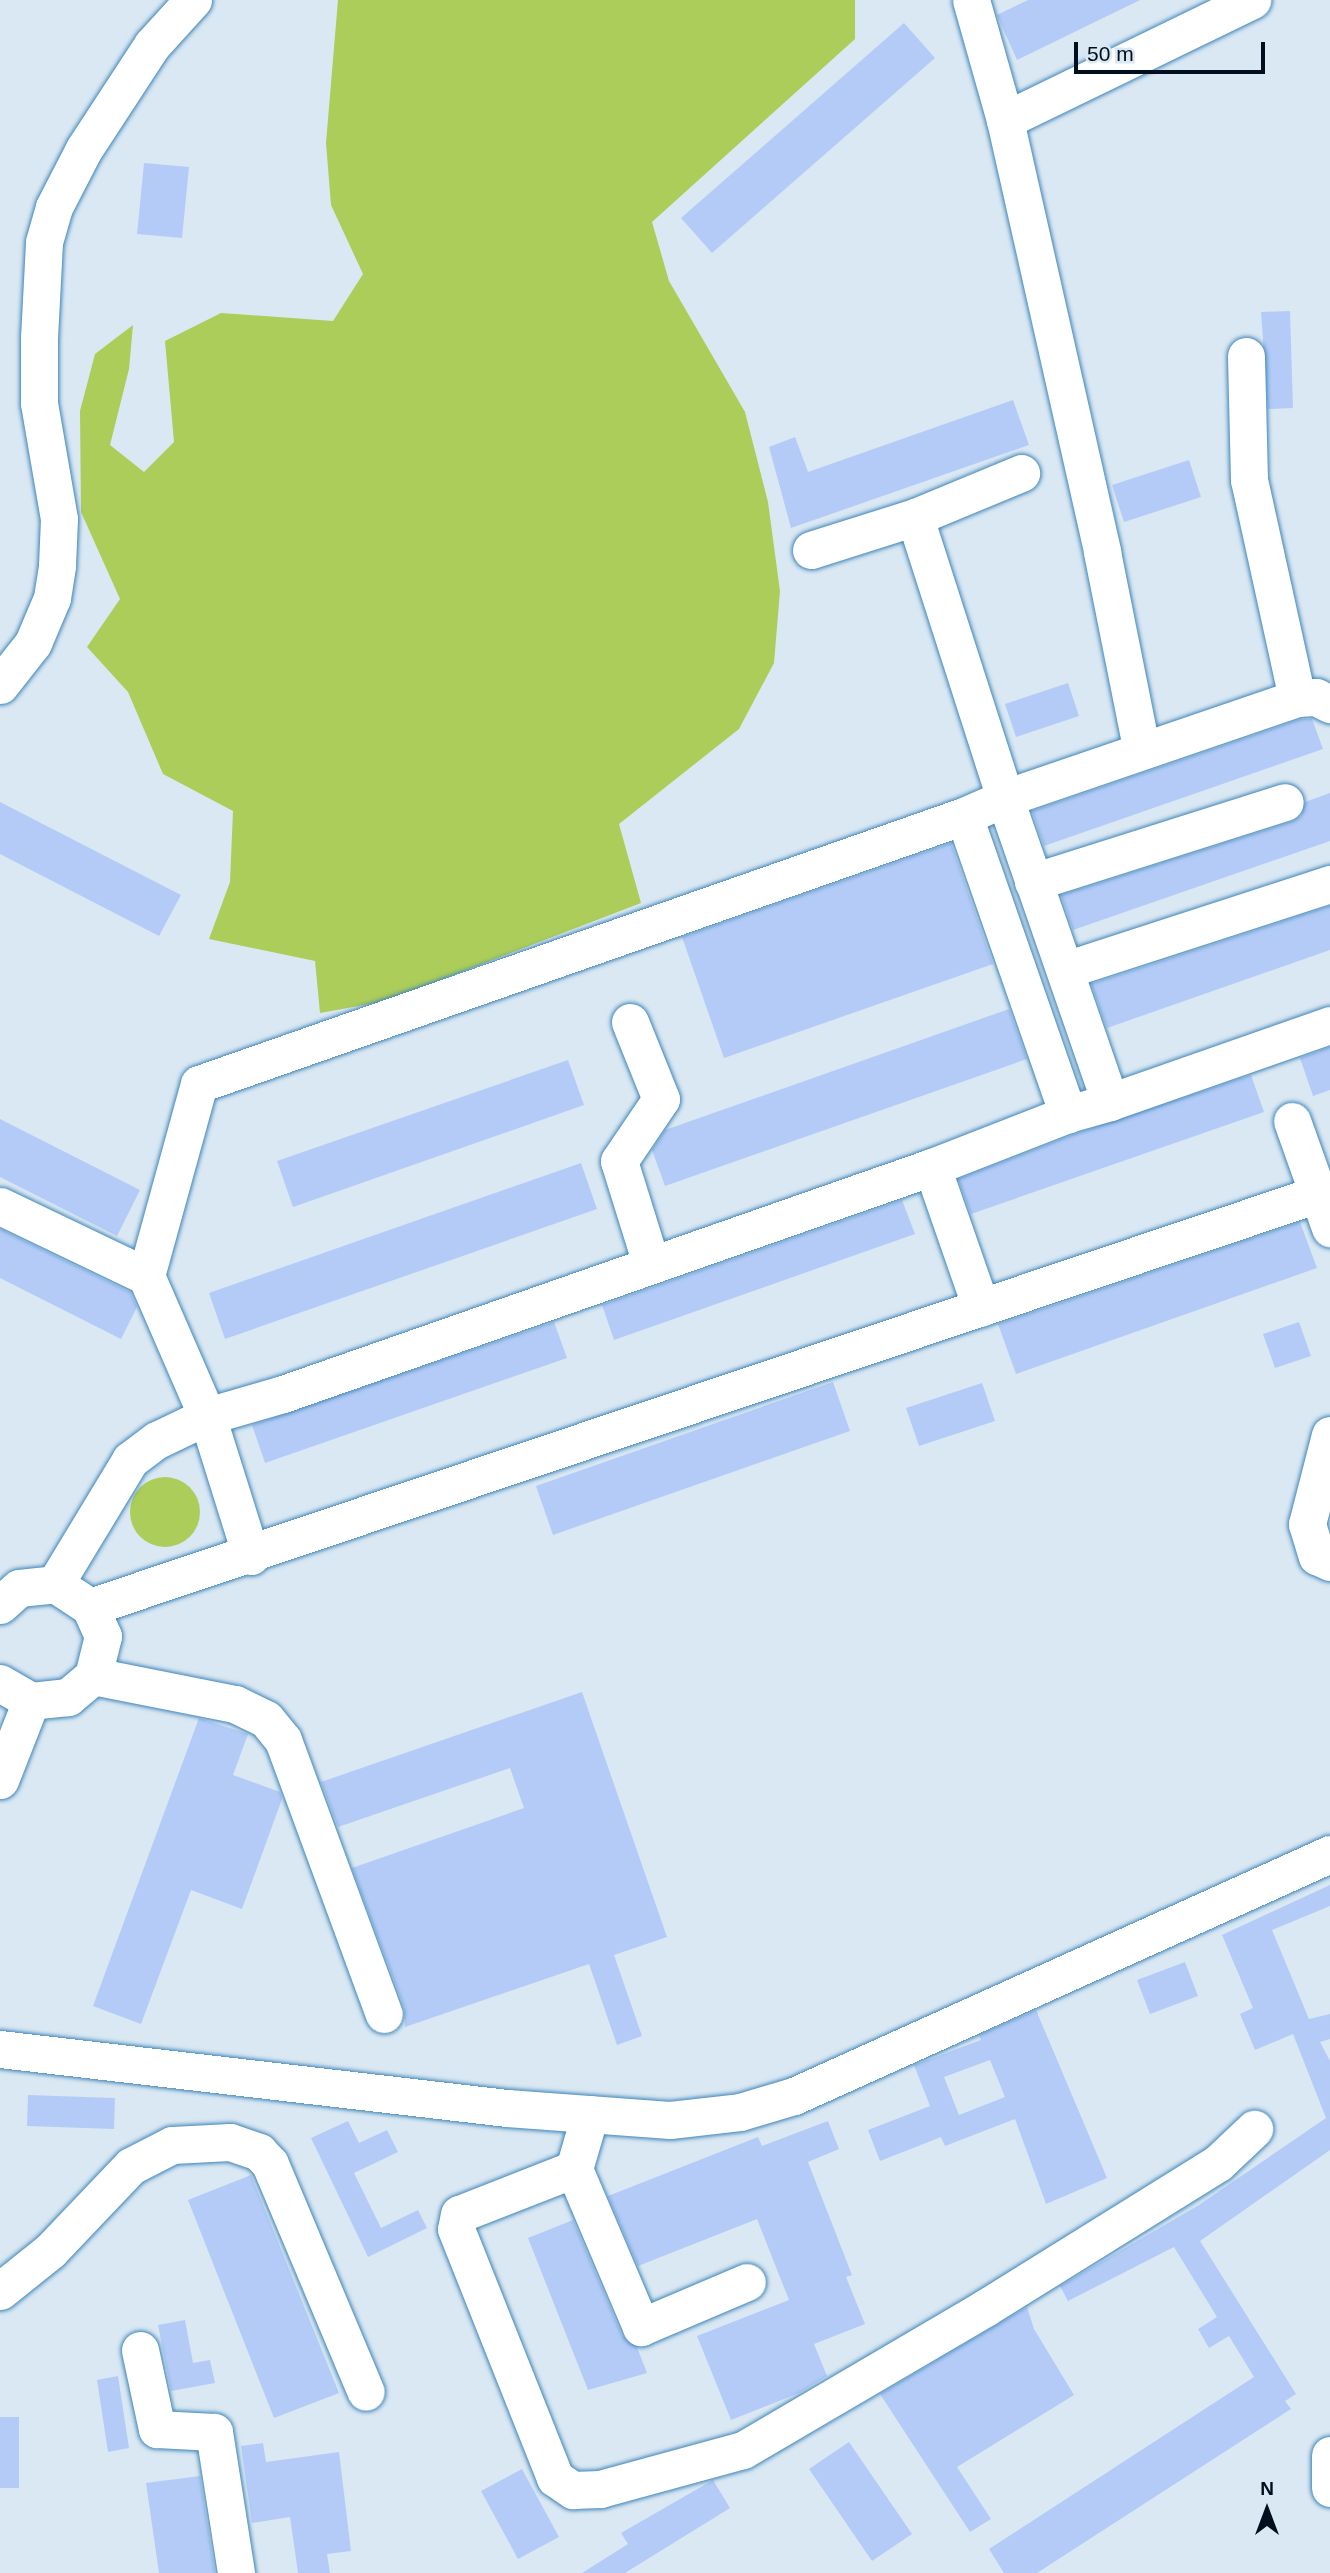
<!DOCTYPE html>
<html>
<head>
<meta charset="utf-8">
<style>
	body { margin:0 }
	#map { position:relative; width:1330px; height:2573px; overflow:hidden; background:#dae8f3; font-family:Helvetica,sans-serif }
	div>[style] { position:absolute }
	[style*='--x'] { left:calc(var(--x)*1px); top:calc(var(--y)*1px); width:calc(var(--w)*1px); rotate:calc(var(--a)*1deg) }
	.green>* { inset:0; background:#accd59 }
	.round { border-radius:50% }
	.building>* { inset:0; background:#b4cbf7 }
	.roads { filter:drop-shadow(0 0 2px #3f85b9) drop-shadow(0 0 2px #3f85b9) }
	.minor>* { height:37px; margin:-18.5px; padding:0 18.5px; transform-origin:18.5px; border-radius:18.5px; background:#fff }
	span { translate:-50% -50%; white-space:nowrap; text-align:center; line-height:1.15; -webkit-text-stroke:7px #dae8f3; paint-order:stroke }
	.north { position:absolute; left:1232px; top:2475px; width:70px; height:70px; -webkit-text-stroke:5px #dae8f3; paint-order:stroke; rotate:0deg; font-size:19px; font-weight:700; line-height:28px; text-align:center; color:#000f1e }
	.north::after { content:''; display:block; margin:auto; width:24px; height:32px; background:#000f1e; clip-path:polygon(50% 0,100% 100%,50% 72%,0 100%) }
	.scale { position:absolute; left:1074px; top:42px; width:191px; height:32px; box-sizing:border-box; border:4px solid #000f1e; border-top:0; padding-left:9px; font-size:21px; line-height:24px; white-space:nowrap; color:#000f1e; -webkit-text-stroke:5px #dae8f3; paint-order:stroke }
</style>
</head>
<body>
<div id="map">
	<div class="green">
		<i style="clip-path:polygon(338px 0,855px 0,855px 39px,652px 222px,669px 281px,745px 412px,768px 502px,780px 591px,774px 663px,739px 729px,619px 824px,641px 903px,386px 1001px,320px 1013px,315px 961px,209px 939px,230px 882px,233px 811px,163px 774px,128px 692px,87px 647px,120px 599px,81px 512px,80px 411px,95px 354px,133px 325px,129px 369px,110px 445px,144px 472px,174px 442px,165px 341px,221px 313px,333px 321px,363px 274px,331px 205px,326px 143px)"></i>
		<i class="round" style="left:130px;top:1477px;width:70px;height:70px"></i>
	</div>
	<div class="building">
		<i style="clip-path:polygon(1028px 0,1140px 0,1017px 60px,997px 15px)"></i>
		<i style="clip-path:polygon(904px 23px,935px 58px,712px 253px,681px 218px)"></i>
		<i style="clip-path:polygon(144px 163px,189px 167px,182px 238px,137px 234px)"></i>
		<i style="clip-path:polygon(1290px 311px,1293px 408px,1268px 409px,1261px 312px)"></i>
		<i style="clip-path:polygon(1013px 400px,1029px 445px,791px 528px,769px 447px,795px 437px,808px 472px)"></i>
		<i style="clip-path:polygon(1189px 460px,1201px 497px,1124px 522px,1112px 485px)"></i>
		<i style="clip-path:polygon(1068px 683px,1079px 716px,1016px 737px,1005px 704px)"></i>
		<i style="clip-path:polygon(1301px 719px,1312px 719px,1323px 749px,1044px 846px,1032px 811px)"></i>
		<i style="clip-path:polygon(1330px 793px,1330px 841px,1073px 930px,1061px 895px,1291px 822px,1301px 816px,1305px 802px)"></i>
		<i style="clip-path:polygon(0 802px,181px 895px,159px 936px,0 854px)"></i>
		<i style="clip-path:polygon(951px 843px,993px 964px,724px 1058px,682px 937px)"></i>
		<i style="clip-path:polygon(1330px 906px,1330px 950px,1107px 1028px,1091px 984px)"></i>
		<i style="clip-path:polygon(1009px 1009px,1027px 1059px,665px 1186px,652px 1150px,665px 1130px)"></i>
		<i style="clip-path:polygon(1330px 1047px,1330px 1090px,1313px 1096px,1300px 1058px)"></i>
		<i style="clip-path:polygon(568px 1060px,584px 1105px,293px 1207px,277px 1161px)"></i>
		<i style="clip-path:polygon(1251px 1075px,1264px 1112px,971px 1214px,958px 1179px,1075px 1134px)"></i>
		<i style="clip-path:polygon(0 1119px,140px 1190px,117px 1236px,0 1177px)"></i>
		<i style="clip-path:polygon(581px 1163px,597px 1209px,225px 1339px,209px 1293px)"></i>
		<i style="clip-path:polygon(902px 1200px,915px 1234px,614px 1340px,602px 1305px)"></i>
		<i style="clip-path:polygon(1300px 1222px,1317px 1268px,1016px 1374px,998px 1324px)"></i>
		<i style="clip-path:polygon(0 1229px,130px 1292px,137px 1307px,121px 1339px,0 1278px)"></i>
		<i style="clip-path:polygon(554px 1322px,567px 1358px,265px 1463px,252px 1425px)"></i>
		<i style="clip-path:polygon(1299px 1322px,1311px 1356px,1275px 1368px,1263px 1334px)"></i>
		<i style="clip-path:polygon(833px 1382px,850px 1431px,553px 1535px,536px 1486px)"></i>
		<i style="clip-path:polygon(982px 1383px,995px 1421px,919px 1446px,906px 1408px)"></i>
		<i style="clip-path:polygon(582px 1692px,667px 1937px,614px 1955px,642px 2036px,617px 2045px,589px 1964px,405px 2027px,404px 2007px,352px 1868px,524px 1808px,510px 1768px,338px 1827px,321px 1782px)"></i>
		<i style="clip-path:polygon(199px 1718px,248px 1734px,233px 1775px,280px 1792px,282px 1799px,242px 1909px,191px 1890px,141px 2024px,93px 2006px)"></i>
		<i style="clip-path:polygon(1330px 1885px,1330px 1906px,1272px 1930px,1309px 2019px,1330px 2014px,1330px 2039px,1320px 2042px,1330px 2061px,1330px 2150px,1200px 2241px,1296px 2394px,1285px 2401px,1291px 2409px,1037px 2573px,1004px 2573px,989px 2549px,1254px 2377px,1229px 2336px,1209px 2348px,1198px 2329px,1217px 2317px,1174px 2247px,1068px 2301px,1060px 2286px,1199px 2205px,1326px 2118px,1293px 2034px,1255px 2050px,1240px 2014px,1253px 2008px,1222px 1935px)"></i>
		<i style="clip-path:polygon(1185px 1962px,1198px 1996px,1150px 2014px,1137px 1980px)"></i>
		<i style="clip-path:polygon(evenodd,1036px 2010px,1107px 2178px,1046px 2204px,1015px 2119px,945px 2146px,941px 2137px,880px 2161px,868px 2130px,930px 2106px,914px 2065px,981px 2040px,979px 2035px,1036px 2010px,990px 2060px,1005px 2097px,959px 2115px,944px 2077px,990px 2060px)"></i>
		<i style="clip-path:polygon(28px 2095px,115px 2098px,114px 2129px,27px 2126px)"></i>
		<i style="clip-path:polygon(348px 2121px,359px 2143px,387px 2130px,398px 2152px,354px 2173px,381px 2228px,418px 2210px,427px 2228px,368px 2257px,311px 2138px)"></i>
		<i style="clip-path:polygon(828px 2121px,839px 2149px,808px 2162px,852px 2275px,846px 2277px,865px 2324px,814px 2344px,827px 2376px,799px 2393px,731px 2420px,697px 2336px,789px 2300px,757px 2219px,638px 2266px,608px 2196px,758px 2137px,762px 2146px)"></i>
		<i style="clip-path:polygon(251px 2175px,339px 2393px,274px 2418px,188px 2200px)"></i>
		<i style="clip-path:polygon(573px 2220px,622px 2335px,637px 2347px,647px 2373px,588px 2390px,528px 2238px)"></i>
		<i style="clip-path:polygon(1027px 2307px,1034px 2329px,1074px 2395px,957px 2467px,991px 2519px,970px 2532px,880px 2394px)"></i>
		<i style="clip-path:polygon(185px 2320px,193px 2363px,210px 2360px,215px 2383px,171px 2391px,158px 2325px)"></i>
		<i style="clip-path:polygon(118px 2376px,129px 2448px,108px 2452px,97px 2380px)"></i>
		<i style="clip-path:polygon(0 2417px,19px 2417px,19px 2488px,0 2488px)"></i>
		<i style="clip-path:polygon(849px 2442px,912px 2534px,872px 2561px,809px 2469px)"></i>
		<i style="clip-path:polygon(263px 2443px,266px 2462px,339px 2452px,351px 2551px,327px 2554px,330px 2573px,298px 2573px,290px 2517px,252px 2523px,241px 2446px)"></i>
		<i style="clip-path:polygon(522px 2469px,559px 2537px,518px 2559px,481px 2491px)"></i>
		<i style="clip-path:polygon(200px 2476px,215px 2573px,159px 2573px,146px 2483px)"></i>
		<i style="clip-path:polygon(713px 2480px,730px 2508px,625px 2573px,582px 2573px,628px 2544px,621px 2533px)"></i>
	</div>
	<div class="roads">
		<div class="minor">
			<i style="--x:971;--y:0;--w:125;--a:74.2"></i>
			<i style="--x:1005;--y:120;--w:443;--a:77.3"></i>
			<i style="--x:1102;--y:552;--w:200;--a:78.7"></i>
			<i style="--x:1005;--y:120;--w:275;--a:-25.9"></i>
			<i style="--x:811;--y:550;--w:109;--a:-17.6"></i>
			<i style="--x:915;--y:517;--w:115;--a:-22.5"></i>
			<i style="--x:0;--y:685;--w:53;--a:-51.8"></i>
			<i style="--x:33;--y:643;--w:49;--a:-67.1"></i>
			<i style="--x:52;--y:598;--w:33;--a:-81"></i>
			<i style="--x:57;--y:565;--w:46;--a:-87.5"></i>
			<i style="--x:59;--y:519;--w:118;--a:-99.8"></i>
			<i style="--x:39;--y:403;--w:65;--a:-90"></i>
			<i style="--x:39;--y:338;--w:96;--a:-87"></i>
			<i style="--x:44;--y:242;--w:36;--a:-74"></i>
			<i style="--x:54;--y:207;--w:65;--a:-62.7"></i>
			<i style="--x:84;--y:149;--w:124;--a:-56.8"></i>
			<i style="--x:152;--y:45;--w:61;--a:-47.7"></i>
			<i style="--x:1297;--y:698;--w:19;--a:-3"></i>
			<i style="--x:1316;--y:697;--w:16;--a:27"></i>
			<i style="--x:964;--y:816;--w:316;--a:70.8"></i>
			<i style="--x:1068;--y:1114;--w:44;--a:-15.9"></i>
			<i style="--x:1110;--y:1102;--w:322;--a:-109.1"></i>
			<i style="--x:1005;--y:798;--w:309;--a:-18.9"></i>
			<i style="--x:1297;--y:698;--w:223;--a:-102.4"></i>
			<i style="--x:1249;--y:480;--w:124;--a:-91.4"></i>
			<i style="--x:1033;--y:882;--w:264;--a:-17.6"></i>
			<i style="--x:1065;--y:970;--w:279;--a:-18"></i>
			<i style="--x:630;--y:1022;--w:83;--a:68.1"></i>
			<i style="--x:661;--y:1099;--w:75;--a:124.1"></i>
			<i style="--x:619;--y:1161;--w:108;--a:72.7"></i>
			<i style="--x:1110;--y:1102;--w:233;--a:-19.3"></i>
			<i style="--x:1292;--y:1121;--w:114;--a:70.4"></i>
			<i style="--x:932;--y:1167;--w:149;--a:70.8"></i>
			<i style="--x:0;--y:1206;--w:162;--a:25.6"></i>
			<i style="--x:1330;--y:1435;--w:92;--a:104.5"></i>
			<i style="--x:1307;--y:1524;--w:34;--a:73"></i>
			<i style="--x:1317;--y:1556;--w:14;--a:25"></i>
			<i style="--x:251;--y:1556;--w:147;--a:-107.4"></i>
			<i style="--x:207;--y:1416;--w:79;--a:-16.1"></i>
			<i style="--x:283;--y:1394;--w:688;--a:-19.28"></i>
			<i style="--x:932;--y:1167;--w:146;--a:-21.3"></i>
			<i style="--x:55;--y:1584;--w:145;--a:-58.8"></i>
			<i style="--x:130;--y:1460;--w:34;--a:-37"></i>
			<i style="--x:157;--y:1440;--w:55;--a:-25.6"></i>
			<i style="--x:207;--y:1416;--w:153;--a:-113.5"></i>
			<i style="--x:146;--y:1276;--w:199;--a:-74.6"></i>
			<i style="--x:199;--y:1084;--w:811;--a:-19.31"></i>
			<i style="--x:964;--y:816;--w:45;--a:-23.7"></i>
			<i style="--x:1005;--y:798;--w:295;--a:-107.8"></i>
			<i style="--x:0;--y:1605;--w:25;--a:-42"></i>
			<i style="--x:19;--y:1588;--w:36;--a:-6"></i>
			<i style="--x:55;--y:1584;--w:42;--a:33.3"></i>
			<i style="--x:90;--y:1607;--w:32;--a:66"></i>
			<i style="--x:103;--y:1636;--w:41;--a:104"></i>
			<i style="--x:93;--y:1676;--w:33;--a:140"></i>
			<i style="--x:68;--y:1697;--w:37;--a:174"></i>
			<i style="--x:31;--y:1701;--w:36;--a:-150"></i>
			<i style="--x:90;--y:1607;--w:1308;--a:-18.59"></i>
			<i style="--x:93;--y:1676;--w:145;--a:11.2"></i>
			<i style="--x:235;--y:1704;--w:34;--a:26"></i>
			<i style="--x:266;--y:1719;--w:27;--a:51"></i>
			<i style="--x:283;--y:1740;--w:292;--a:69.8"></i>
			<i style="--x:0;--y:1780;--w:85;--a:-68.6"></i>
			<i style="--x:0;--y:2049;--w:510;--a:6.64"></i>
			<i style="--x:507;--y:2108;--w:163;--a:4.2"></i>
			<i style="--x:670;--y:2120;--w:70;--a:-6.5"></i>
			<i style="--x:740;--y:2112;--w:56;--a:-16.5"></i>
			<i style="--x:794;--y:2096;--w:588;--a:-24.3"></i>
			<i style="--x:590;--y:2114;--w:57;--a:106.2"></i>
			<i style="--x:574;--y:2169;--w:123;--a:158.6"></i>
			<i style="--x:459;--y:2214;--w:15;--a:101"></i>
			<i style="--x:456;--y:2229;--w:268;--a:68.3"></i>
			<i style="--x:555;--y:2478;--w:22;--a:34"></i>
			<i style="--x:573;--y:2490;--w:27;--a:-2"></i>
			<i style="--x:600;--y:2489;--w:148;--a:-15.3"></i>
			<i style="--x:743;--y:2450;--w:281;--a:-30.4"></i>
			<i style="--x:985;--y:2308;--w:274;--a:-31.9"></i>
			<i style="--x:1218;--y:2163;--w:50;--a:-43.4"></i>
			<i style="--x:574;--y:2169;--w:172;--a:67"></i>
			<i style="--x:641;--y:2327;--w:115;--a:-23"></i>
			<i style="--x:0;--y:2291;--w:64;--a:-38.7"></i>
			<i style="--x:50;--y:2251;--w:117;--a:-46.4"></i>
			<i style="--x:131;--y:2166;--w:46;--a:-27.1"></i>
			<i style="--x:172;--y:2145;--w:58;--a:-3"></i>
			<i style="--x:230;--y:2142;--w:31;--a:19"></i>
			<i style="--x:259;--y:2152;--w:16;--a:47"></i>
			<i style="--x:270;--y:2164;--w:247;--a:67.2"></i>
			<i style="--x:140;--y:2350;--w:81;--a:77.9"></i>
			<i style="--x:157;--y:2429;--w:57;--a:3"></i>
			<i style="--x:214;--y:2432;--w:143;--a:81.1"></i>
			<i style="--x:1330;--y:2455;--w:33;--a:90"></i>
		</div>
	</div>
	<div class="north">N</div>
	<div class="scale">50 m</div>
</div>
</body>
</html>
